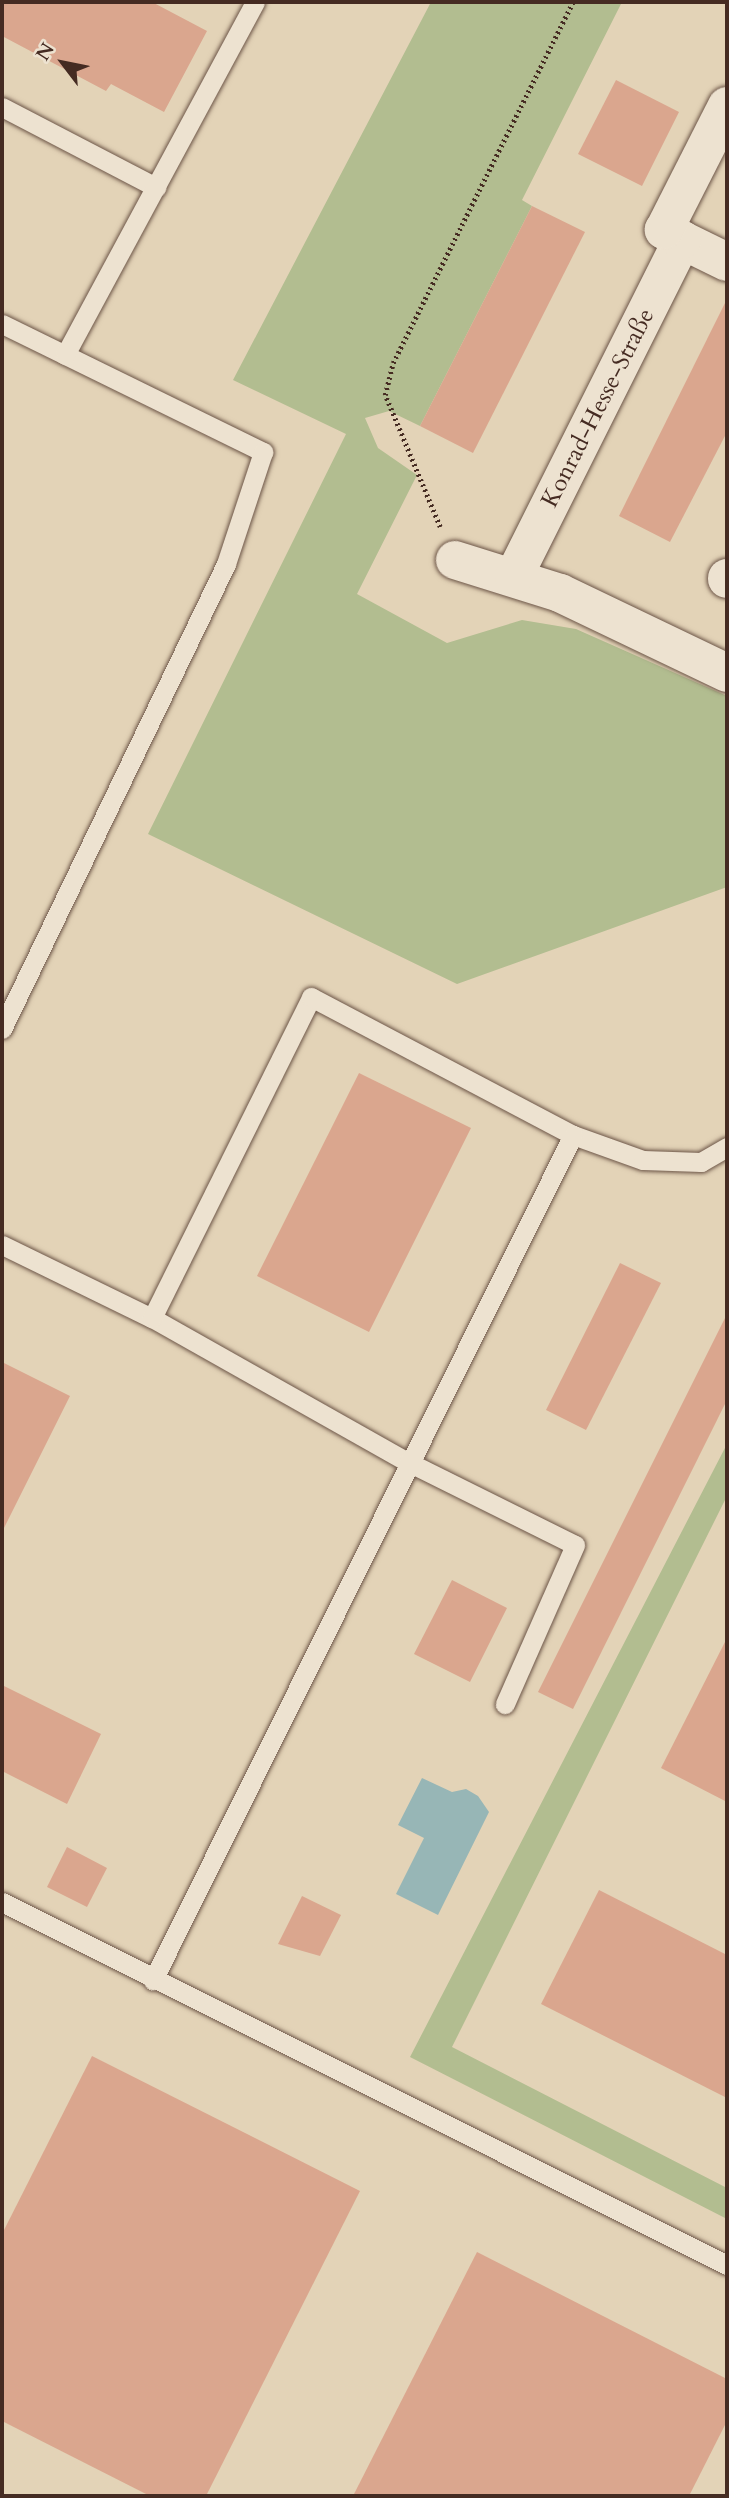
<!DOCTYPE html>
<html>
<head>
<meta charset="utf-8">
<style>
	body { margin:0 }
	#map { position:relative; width:729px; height:2498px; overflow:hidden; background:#e3d3b7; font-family:Cardo,serif }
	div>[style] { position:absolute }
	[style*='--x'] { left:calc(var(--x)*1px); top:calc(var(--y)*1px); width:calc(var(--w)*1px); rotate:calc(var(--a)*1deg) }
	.green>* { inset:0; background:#b2bd90 }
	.water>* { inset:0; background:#97b6b6 }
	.building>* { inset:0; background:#daa68e }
	.path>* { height:4.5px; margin-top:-2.25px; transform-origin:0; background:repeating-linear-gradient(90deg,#452b22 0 2px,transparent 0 5.5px) }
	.roads { filter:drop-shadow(0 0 2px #6c5547) drop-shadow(0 0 2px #6c5547) }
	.service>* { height:19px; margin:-9.5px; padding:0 9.5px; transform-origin:9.5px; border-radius:9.5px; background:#ede2d0 }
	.minor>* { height:38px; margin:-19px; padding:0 19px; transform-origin:19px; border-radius:19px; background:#ede2d0 }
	span { translate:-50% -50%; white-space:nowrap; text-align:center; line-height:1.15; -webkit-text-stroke:5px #ede2d0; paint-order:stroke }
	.street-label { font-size:24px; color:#452b22 }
	.frame { position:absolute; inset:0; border:4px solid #452b22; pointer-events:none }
	.north { position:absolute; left:28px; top:28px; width:70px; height:70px; -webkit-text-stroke:5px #ede2d0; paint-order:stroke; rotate:302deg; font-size:19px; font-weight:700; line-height:28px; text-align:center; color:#452b22 }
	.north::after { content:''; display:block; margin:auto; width:24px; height:32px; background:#452b22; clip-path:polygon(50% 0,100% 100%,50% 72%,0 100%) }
</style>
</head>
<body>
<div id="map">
	<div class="green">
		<i style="clip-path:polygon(431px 2px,622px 2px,522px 200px,532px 206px,420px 426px,389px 411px,365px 418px,378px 448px,417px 475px,357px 594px,447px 643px,522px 620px,576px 629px,727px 696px,727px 887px,457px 984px,148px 834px,346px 434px,233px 380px)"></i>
		<i style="clip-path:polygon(727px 1444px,727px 1496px,452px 2047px,727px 2188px,727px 2219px,410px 2057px)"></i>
	</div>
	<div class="water">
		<i style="clip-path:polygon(422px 1778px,452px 1792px,466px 1789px,478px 1796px,489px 1812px,438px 1915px,396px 1894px,424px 1838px,398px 1825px)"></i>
	</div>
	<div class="building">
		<i style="clip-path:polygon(2px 2px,152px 2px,207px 31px,164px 112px,111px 84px,106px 91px,2px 36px)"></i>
		<i style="clip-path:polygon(616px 80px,679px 112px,642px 186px,578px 154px)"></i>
		<i style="clip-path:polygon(532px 206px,585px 232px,473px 453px,420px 426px)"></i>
		<i style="clip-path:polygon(727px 299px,727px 432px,670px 542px,619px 516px)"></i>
		<i style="clip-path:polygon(359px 1073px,471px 1128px,369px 1332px,257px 1276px)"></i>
		<i style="clip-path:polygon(620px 1263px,661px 1283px,586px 1430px,546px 1410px)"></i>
		<i style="clip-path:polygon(727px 1314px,727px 1400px,573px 1709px,538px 1692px)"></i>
		<i style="clip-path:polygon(2px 1362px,70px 1396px,2px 1532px)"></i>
		<i style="clip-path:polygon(452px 1580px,507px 1608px,470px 1682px,414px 1654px)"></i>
		<i style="clip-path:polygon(727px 1638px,727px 1802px,661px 1768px)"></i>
		<i style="clip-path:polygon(2px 1685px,101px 1734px,67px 1804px,2px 1771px)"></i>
		<i style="clip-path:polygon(67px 1847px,107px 1868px,87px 1907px,47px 1887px)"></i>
		<i style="clip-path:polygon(599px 1890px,727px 1955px,727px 2098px,541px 2004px)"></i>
		<i style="clip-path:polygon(302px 1896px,341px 1915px,320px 1956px,278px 1944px)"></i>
		<i style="clip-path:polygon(92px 2056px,360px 2191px,206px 2496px,150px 2496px,2px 2421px,2px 2234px)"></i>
		<i style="clip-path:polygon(477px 2252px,727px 2379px,727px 2421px,689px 2496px,353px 2496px)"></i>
	</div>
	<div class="path">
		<i style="--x:440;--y:527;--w:143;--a:-112.6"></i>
		<i style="--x:385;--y:395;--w:33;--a:-76"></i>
		<i style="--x:393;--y:363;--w:403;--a:-63.5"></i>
	</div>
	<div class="roads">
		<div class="service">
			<i style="--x:2;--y:107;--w:174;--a:27.5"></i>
			<i style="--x:2;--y:324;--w:291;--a:26.1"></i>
			<i style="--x:263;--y:452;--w:118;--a:108.3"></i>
			<i style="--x:226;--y:564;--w:516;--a:115.72"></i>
			<i style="--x:65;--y:355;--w:401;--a:-61.7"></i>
			<i style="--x:573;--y:1135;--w:74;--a:19.7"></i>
			<i style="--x:643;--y:1160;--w:58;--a:2"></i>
			<i style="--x:701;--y:1162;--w:30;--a:-30"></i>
			<i style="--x:2;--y:1245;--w:167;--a:26"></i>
			<i style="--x:152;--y:1318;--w:294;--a:29.4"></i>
			<i style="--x:408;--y:1462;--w:186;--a:26.4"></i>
			<i style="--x:575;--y:1545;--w:174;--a:113.8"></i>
			<i style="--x:152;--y:1318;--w:358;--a:-63.6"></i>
			<i style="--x:311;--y:997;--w:296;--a:27.8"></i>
			<i style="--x:573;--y:1135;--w:944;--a:116.43"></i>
			<i style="--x:2;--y:1902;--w:811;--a:26.6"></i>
		</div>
		<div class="minor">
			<i style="--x:682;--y:240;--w:50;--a:26.1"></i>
			<i style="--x:455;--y:560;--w:110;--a:17.4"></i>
			<i style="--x:560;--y:593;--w:185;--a:25.6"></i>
			<i style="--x:514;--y:576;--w:376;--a:-63.4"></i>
			<i style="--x:682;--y:240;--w:21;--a:-151"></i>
			<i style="--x:664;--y:230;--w:139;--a:-63.1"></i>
			<i style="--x:727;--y:579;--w:1;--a:-90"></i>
		</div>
	</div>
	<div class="street-label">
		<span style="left:598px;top:408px;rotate:-63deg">Konrad-Hesse-Straße</span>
	</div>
	<div class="frame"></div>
	<div class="north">N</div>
</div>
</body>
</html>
